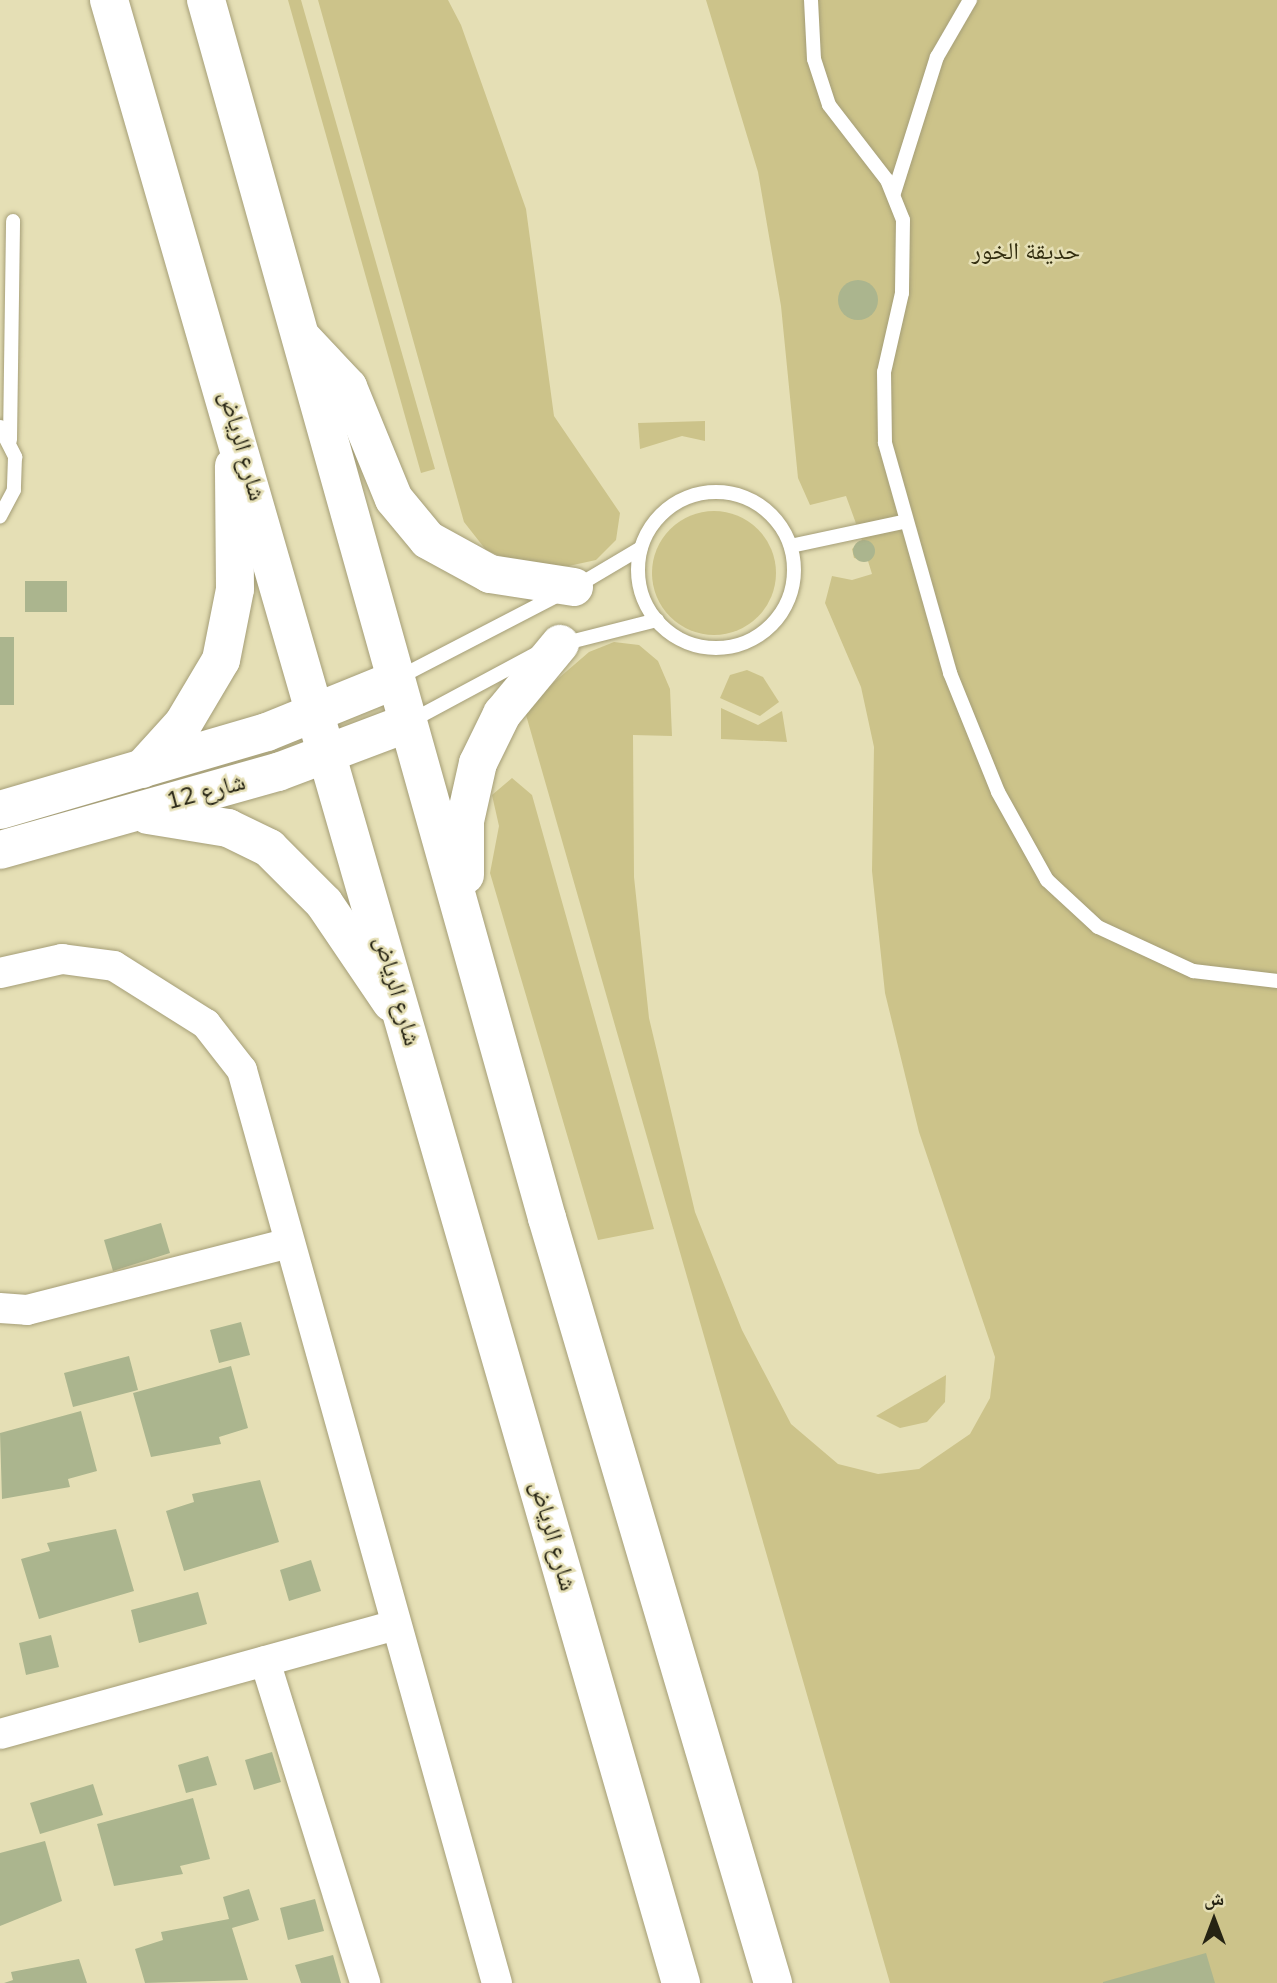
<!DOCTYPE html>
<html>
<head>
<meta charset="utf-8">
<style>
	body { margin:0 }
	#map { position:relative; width:1277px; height:1983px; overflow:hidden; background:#e5dfb5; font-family:"Nunito Sans","Noto Naskh Arabic",sans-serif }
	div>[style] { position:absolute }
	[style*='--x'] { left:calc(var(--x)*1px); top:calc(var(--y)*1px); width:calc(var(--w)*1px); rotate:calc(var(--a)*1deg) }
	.green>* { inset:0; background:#ccc38a }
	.round { border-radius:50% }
	.building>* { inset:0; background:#abb58e }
	.roads { filter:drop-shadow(0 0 2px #a59e77) drop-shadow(0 0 2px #a59e77) }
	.lane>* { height:14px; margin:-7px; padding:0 7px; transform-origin:7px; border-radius:7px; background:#fff }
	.lane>.ring { margin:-7px; padding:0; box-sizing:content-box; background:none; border:14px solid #fff; border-radius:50% }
	.street>* { height:30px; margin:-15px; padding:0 15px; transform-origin:15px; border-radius:15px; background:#fff }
	.secondary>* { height:38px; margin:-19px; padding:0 19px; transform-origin:19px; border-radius:19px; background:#fff }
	span { translate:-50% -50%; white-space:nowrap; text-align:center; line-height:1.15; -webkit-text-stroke:5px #e5dfb5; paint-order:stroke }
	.park-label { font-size:24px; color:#332e10 }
	.street-label { font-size:24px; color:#252313 }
	.north { position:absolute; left:1179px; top:1885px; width:70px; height:70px; -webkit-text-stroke:5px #e5dfb5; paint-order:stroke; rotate:0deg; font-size:19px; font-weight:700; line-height:28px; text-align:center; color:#252313 }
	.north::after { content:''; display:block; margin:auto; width:24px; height:32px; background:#252313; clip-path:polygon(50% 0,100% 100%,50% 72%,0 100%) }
</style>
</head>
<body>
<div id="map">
	<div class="green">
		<i style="clip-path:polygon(288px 0,301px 0,435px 469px,421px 473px)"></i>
		<i style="clip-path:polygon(318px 0,448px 0,461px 25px,526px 209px,554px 416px,620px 513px,616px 540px,596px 560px,564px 567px,505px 558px,486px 550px,464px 522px)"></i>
		<i style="clip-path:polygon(706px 0,1277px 0,1277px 1983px,890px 1983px,759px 1528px,524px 708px,589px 652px,614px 642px,639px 645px,658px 661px,670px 689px,672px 736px,633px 735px,634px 877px,649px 1018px,695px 1212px,742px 1330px,791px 1424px,838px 1464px,878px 1474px,919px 1469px,970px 1434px,990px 1398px,995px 1357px,919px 1132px,885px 993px,872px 871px,874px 747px,861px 687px,825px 603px,832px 576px,852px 580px,872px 574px,868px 561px,854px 558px,852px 549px,862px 540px,846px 496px,810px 505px,798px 478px,781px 306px,758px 172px)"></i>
		<i style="clip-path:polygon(705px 421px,705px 441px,682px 436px,640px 449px,638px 423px)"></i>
		<i class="round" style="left:652px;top:511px;width:124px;height:124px"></i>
		<i style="clip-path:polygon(747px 670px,763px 677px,779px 702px,760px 716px,720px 698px,730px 675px)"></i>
		<i style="clip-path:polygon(721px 708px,758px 725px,782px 711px,787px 742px,721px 739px)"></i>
		<i style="clip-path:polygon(512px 778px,532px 795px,654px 1229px,598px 1240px,490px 873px,499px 826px,492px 795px)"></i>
		<i style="clip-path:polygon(946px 1375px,945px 1402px,927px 1422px,900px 1428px,876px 1416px)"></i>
	</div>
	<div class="building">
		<i class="round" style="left:838px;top:280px;width:40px;height:40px"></i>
		<i class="round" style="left:853px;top:540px;width:22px;height:22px"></i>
		<i style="clip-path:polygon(25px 581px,67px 581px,67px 612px,25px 612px)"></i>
		<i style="clip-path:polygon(0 637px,14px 637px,14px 705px,0 705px)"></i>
		<i style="clip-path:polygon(161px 1223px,170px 1253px,113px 1271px,104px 1240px)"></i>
		<i style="clip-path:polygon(241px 1322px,250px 1355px,219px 1363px,210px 1330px)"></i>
		<i style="clip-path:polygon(129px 1356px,138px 1390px,73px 1407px,64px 1373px)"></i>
		<i style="clip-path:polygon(231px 1366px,248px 1428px,219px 1437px,221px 1444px,151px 1457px,133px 1393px)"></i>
		<i style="clip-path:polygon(81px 1411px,97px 1471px,68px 1479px,70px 1487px,2px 1499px,0 1433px)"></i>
		<i style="clip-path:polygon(260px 1480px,279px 1542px,184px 1571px,166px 1511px,194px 1502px,192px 1494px)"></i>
		<i style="clip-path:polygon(116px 1529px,134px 1591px,39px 1619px,21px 1559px,50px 1551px,47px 1543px)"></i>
		<i style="clip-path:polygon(311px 1560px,321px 1591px,289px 1601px,280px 1570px)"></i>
		<i style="clip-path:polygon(198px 1592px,207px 1624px,139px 1643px,131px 1610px)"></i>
		<i style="clip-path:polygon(51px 1635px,59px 1667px,26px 1675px,19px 1643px)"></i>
		<i style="clip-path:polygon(272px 1752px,281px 1782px,254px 1790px,245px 1760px)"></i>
		<i style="clip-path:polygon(208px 1756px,217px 1785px,186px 1793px,178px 1765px)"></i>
		<i style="clip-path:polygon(93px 1784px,103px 1815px,40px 1834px,30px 1803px)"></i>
		<i style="clip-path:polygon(193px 1798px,210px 1859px,180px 1866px,183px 1874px,114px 1886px,97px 1824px)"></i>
		<i style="clip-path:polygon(45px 1841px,62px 1901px,0 1926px,0 1853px)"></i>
		<i style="clip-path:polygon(249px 1889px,259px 1920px,232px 1928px,248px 1980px,145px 1983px,135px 1949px,163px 1940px,161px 1932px,229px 1919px,223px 1897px)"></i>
		<i style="clip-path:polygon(315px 1899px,324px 1931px,288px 1940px,280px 1908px)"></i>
		<i style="clip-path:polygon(1206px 1953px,1215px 1983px,1103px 1983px,1103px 1982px)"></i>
		<i style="clip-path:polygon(333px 1955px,341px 1983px,301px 1983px,295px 1965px)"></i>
		<i style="clip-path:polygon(79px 1959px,87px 1983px,4px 1983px,13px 1980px,11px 1972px)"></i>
	</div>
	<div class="roads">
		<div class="lane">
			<i style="--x:811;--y:0;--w:59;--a:87.1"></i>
			<i style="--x:814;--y:59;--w:48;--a:71.9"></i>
			<i style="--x:829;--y:105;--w:95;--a:52.3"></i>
			<i style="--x:887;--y:180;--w:43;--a:68.2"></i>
			<i style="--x:903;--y:220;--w:73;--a:90.8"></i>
			<i style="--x:902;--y:293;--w:81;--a:102.8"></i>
			<i style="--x:884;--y:372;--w:71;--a:89.2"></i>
			<i style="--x:885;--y:443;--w:239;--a:74.2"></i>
			<i style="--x:950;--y:673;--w:128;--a:68"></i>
			<i style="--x:998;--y:792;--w:101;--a:60.9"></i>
			<i style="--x:1047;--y:880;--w:69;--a:42.7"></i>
			<i style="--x:1098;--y:927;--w:105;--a:24.9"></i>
			<i style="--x:1193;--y:971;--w:85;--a:6.8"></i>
			<i style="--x:894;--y:193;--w:143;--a:-72.5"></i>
			<i style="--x:937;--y:57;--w:66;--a:-59.9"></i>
			<i style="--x:0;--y:427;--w:34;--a:63"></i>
			<i style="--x:15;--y:457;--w:33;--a:92"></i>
			<i style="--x:14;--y:490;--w:30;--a:118"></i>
			<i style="--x:10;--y:440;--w:219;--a:-89.2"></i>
			<i class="ring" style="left:638px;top:492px;width:142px;height:142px"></i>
			<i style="--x:791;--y:546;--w:115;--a:-12.1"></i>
			<i style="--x:577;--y:586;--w:74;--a:-30.7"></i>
			<i style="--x:562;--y:644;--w:98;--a:-14.2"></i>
			<i style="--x:396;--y:679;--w:182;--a:-27.4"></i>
			<i style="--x:409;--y:722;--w:144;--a:-28.2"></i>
		</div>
		<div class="street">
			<i style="--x:0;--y:973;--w:64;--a:-12.7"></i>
			<i style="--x:62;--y:959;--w:52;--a:7.7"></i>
			<i style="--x:114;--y:966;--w:109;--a:32.2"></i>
			<i style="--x:206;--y:1024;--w:58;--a:52"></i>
			<i style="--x:242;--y:1070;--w:948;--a:74.4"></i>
			<i style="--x:0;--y:1308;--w:27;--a:4"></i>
			<i style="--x:27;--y:1310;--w:270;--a:-14.3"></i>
			<i style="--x:265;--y:1661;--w:337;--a:72.7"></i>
			<i style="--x:0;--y:1734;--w:408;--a:-15.4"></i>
		</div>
		<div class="secondary">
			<i style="--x:109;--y:0;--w:2064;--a:73.91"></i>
			<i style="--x:206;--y:0;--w:1265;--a:74.36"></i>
			<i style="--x:547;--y:1218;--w:798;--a:73.54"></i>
			<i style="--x:301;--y:337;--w:69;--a:46.8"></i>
			<i style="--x:348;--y:387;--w:121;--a:67.7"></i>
			<i style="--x:394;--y:499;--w:53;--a:50.3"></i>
			<i style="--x:428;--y:540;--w:71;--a:28.7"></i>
			<i style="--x:490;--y:574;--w:85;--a:8.8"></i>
			<i style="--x:142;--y:769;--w:61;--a:-47.7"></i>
			<i style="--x:183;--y:724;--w:74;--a:-59.3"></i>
			<i style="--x:221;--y:660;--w:72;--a:-78.8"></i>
			<i style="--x:235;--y:589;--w:123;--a:-90.5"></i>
			<i style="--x:0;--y:810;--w:278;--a:-16.3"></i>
			<i style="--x:267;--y:732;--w:138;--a:-22.1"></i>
			<i style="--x:148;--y:815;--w:81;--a:9.2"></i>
			<i style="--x:228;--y:828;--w:46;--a:26"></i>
			<i style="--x:269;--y:848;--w:78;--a:45"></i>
			<i style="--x:324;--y:903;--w:120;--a:55.9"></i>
			<i style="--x:0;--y:850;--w:289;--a:-15.7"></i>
			<i style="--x:278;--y:772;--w:139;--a:-20.7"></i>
			<i style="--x:465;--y:875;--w:54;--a:-90"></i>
			<i style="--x:465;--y:821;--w:59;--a:-77.4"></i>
			<i style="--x:478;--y:763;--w:55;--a:-63.9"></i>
			<i style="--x:502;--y:714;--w:91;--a:-50.4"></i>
		</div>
	</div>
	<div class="park-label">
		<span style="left:1026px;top:252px">حديقة الخور</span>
	</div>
	<div class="street-label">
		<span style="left:242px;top:446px;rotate:74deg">شارع الرياض</span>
		<span style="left:206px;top:792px;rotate:-15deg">شارع 12</span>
		<span style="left:397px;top:991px;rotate:74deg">شارع الرياض</span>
		<span style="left:553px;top:1536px;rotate:74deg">شارع الرياض</span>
	</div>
	<div class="north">ش</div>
</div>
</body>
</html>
